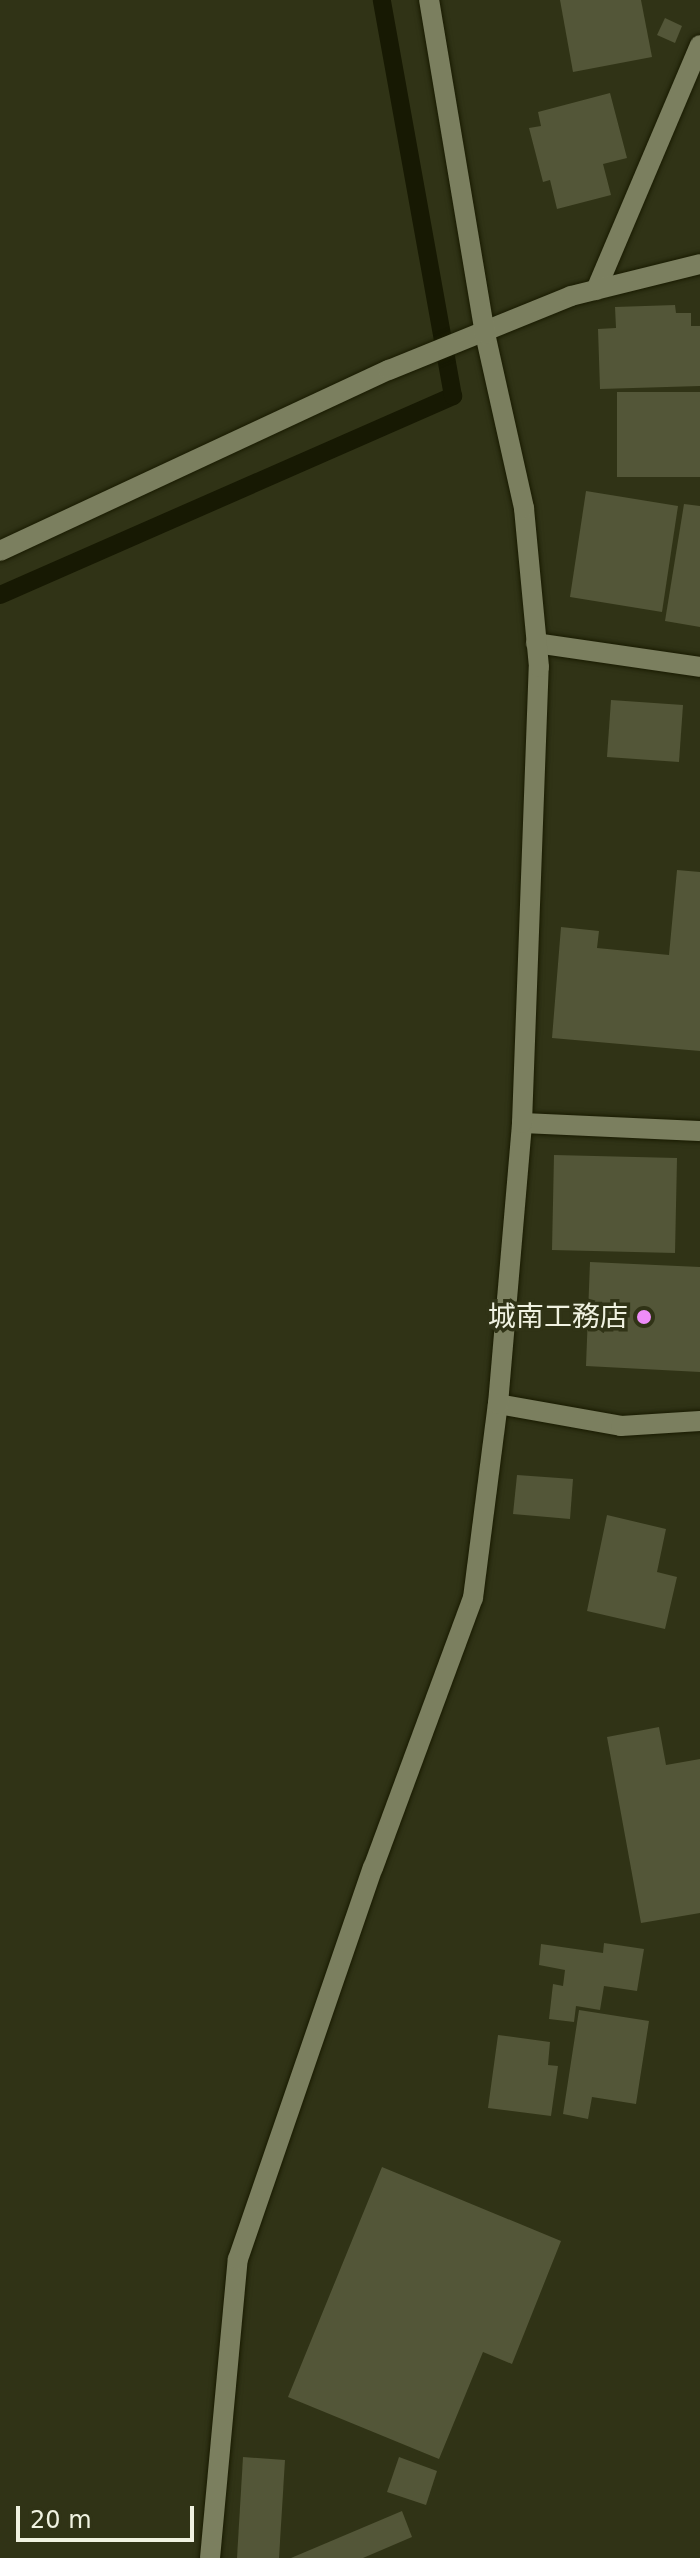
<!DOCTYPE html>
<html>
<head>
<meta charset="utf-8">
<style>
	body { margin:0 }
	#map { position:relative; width:700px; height:2558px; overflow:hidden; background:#303316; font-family:"DejaVu Sans","Noto Sans JP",sans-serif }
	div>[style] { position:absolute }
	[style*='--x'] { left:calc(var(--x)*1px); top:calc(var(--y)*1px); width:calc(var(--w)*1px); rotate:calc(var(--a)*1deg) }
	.stream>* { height:18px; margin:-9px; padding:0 9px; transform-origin:9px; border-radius:9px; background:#171903 }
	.building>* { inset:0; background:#535638 }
	.roads { filter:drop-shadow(0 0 2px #191b00) drop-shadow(0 0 2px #191b00) }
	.minor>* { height:20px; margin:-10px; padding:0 10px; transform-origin:10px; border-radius:10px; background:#7b7f5f }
	.dots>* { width:22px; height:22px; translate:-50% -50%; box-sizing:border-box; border:4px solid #303316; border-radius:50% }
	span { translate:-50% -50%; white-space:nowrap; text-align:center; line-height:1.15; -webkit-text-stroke:7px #303316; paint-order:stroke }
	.poi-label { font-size:28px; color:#f0f2e1 }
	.right { translate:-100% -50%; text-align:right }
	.scale { position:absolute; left:16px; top:2506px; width:178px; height:36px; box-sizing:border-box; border:4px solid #f0f2e1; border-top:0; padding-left:10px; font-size:24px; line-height:28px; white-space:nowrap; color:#f0f2e1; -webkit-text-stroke:6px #303316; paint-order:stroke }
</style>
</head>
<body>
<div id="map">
	<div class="stream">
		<i style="--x:0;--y:595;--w:495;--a:-23.7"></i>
		<i style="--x:453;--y:396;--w:402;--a:-100.2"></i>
	</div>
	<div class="building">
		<i style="clip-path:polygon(560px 0,641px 0,652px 57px,573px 72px)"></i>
		<i style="clip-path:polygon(665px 18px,682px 26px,675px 43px,657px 35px)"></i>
		<i style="clip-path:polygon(610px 93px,627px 158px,603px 164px,611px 195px,557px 209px,550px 180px,543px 182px,529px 128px,541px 126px,538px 112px)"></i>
		<i style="clip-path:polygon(675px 305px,676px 313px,691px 313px,691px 326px,700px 326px,700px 386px,600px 389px,598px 329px,616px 328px,615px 307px)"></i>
		<i style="clip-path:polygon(617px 392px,700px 392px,700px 477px,617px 477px)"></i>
		<i style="clip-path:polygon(586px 491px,678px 506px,662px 612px,570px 597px)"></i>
		<i style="clip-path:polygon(684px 504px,700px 506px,700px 627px,665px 621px)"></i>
		<i style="clip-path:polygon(611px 700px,683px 705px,679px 762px,607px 757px)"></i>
		<i style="clip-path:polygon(677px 870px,700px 872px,700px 1051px,552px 1038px,561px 927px,599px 931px,597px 948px,669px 955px)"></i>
		<i style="clip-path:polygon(554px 1155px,677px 1158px,675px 1253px,552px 1250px)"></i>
		<i style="clip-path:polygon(590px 1262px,700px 1267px,700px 1372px,586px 1366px)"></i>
		<i style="clip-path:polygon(517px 1475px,573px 1479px,570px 1519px,513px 1514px)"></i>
		<i style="clip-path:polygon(607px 1515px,666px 1529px,657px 1572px,677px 1577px,665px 1629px,587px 1611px)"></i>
		<i style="clip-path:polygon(659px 1727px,666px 1765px,700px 1759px,700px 1913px,641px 1923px,607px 1737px)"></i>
		<i style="clip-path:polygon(604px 1943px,644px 1949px,637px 1991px,604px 1986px,600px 2010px,576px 2006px,574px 2022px,549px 2019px,553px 1984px,563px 1986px,565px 1970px,539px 1965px,541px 1944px,603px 1953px)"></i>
		<i style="clip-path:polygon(579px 2010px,649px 2021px,636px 2104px,592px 2097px,588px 2119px,563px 2114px)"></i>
		<i style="clip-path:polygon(498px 2035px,550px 2042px,548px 2065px,558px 2066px,551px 2116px,488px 2108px)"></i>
		<i style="clip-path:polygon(382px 2167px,561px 2241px,512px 2364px,483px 2352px,439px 2459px,288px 2397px)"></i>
		<i style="clip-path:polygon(243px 2457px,285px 2460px,279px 2558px,237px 2558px)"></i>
		<i style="clip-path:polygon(399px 2457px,437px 2471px,426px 2505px,387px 2492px)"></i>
		<i style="clip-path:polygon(402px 2511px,412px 2537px,363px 2558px,291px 2558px)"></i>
	</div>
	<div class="roads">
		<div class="minor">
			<i style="--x:596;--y:290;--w:266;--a:-67"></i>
			<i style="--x:0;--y:551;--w:429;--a:-25"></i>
			<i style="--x:389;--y:370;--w:196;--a:-22.1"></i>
			<i style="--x:571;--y:296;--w:133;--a:-13.9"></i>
			<i style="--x:536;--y:643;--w:166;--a:8.3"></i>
			<i style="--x:522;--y:1123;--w:178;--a:2.6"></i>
			<i style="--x:498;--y:1404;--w:125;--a:10.1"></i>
			<i style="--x:621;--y:1426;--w:79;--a:-3.6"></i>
			<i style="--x:210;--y:2558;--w:300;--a:-84.7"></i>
			<i style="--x:238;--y:2259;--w:414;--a:-71"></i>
			<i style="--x:373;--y:1868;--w:288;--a:-69.7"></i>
			<i style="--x:473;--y:1598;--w:196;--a:-82.7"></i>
			<i style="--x:498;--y:1404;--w:282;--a:-85.1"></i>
			<i style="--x:522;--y:1123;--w:456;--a:-87.9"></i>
			<i style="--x:539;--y:667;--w:160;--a:-95.4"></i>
			<i style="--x:524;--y:508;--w:178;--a:-102.6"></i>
			<i style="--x:485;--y:334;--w:339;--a:-99.5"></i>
		</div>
	</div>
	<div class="dots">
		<i style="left:644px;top:1317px;background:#ee8cf8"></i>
	</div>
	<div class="poi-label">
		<span class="right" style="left:628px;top:1317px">城南工務店</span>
	</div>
	<div class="scale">20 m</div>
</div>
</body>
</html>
